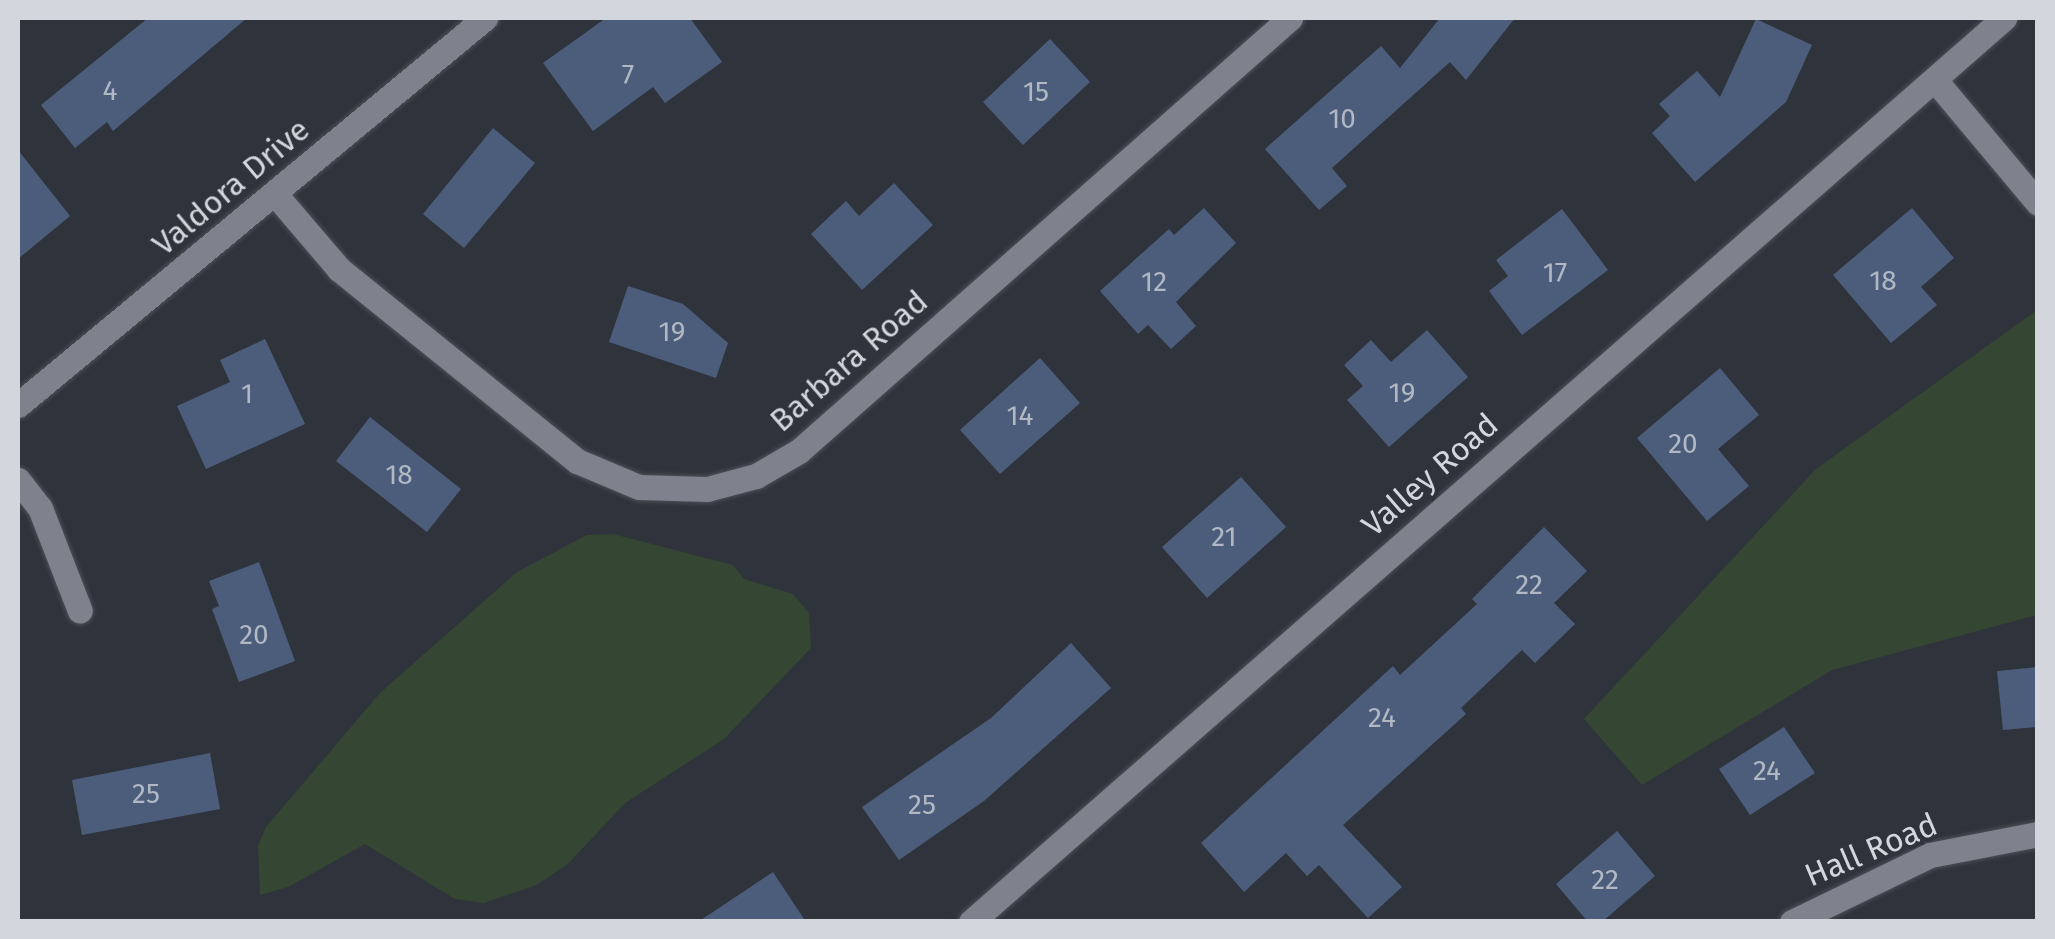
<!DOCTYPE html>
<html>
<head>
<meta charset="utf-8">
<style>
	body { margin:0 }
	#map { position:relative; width:2055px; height:939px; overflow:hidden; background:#2f343c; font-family:"Fira Sans",sans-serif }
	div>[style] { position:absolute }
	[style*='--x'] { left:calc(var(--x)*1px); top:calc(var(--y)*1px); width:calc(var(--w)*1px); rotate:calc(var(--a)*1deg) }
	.green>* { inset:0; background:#354632 }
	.building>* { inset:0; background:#4c5d7b }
	.roads { filter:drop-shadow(0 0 2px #4c4f57) drop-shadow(0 0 2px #4c4f57) }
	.street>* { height:25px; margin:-12.5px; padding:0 12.5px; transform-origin:12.5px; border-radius:12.5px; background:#7d828d }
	span { translate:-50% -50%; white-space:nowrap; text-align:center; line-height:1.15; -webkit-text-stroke:8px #2f343c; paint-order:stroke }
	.number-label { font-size:28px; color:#b1b8c4 }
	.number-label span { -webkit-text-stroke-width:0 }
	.street-label { font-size:32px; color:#d3d6dc }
	.frame { position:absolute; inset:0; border:20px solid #d3d6dc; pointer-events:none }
</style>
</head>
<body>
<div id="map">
	<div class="green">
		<i style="clip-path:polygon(2037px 310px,2037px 615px,1832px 670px,1642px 785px,1584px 719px,1816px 469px)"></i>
		<i style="clip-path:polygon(613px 534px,733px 565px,744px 579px,793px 594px,809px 613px,811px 648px,724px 739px,625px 803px,568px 864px,536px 885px,484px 903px,455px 899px,365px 844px,288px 887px,260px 895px,258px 846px,266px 827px,380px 693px,517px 572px,587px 535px)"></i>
	</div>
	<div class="building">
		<i style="clip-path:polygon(148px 18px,247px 18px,113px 131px,107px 122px,75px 148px,41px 105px)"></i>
		<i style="clip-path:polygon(606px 18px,690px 18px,722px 62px,665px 103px,653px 87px,593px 131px,543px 63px)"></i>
		<i style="clip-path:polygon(1440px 18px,1515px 18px,1466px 80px,1450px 62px,1332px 168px,1347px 186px,1319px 210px,1265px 149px,1381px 46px,1400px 68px)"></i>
		<i style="clip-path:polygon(1756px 19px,1812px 45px,1786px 102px,1695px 182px,1652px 133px,1670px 116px,1659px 104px,1697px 71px,1720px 97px)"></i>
		<i style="clip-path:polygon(1050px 39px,1090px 82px,1023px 145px,983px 102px)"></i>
		<i style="clip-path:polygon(493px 128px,535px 163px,464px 248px,423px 214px)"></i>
		<i style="clip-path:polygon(18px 150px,70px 216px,18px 259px)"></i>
		<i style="clip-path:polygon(894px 183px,933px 225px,862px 290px,811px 234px,846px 201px,859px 216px)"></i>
		<i style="clip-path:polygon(1204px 208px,1236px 243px,1176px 302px,1196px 326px,1171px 349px,1148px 325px,1138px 334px,1100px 291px,1169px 229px,1174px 235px)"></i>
		<i style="clip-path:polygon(1912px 208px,1954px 258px,1921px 287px,1937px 305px,1891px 343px,1833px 275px)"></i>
		<i style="clip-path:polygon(1562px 209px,1608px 270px,1522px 335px,1489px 291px,1508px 276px,1496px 260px)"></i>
		<i style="clip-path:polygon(628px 286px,683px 304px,728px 343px,716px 378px,609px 342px)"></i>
		<i style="clip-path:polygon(1427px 330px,1468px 377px,1389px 447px,1347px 400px,1363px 386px,1344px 365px,1371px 340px,1391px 362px)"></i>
		<i style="clip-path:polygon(265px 339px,305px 424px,206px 469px,177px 406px,230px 382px,220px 360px)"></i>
		<i style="clip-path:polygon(1040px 358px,1080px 403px,1000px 474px,960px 430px)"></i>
		<i style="clip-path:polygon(1720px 368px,1759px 415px,1718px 449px,1749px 486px,1707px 521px,1637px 438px)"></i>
		<i style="clip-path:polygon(370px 417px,461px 489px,427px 532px,336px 461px)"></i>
		<i style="clip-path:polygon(1241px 477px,1286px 527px,1207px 598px,1162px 547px)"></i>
		<i style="clip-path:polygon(1544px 527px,1587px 571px,1554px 603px,1575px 624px,1535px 663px,1522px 650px,1461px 708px,1466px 714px,1343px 825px,1402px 887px,1368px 918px,1319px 865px,1307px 876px,1286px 853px,1244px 892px,1201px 843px,1393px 666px,1400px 675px,1477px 604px,1472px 599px)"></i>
		<i style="clip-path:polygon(259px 562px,295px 661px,239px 682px,212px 609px,219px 606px,209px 581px)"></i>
		<i style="clip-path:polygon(1071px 643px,1111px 688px,984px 801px,899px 860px,862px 807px,991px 718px)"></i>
		<i style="clip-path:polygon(2038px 667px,2038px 727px,2003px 730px,1997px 671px)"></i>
		<i style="clip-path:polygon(1784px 727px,1815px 773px,1750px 815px,1719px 769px)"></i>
		<i style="clip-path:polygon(210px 753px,220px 809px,82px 835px,72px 780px)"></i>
		<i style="clip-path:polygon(1617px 831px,1655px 876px,1602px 922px,1588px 922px,1556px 884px)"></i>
		<i style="clip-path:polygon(773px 872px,806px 922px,698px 922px)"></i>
	</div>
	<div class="roads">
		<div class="street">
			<i style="--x:1935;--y:80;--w:160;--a:50.1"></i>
			<i style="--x:275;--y:194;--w:99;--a:49.5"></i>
			<i style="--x:339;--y:269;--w:306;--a:38.9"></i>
			<i style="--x:577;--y:461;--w:67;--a:22.8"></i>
			<i style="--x:639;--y:487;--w:68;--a:1.7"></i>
			<i style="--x:707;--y:489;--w:51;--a:-14.9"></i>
			<i style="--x:756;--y:476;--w:50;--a:-30.2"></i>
			<i style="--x:799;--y:451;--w:655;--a:-41.41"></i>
			<i style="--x:18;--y:405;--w:607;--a:-39.65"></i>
			<i style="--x:18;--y:480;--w:36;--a:52"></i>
			<i style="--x:40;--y:508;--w:110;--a:68.8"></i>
			<i style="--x:971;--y:922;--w:1373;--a:-41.19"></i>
			<i style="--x:1792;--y:922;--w:153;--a:-25.9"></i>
			<i style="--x:1930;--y:855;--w:110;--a:-11"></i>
		</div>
	</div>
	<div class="number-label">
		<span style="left:628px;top:75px">7</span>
		<span style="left:110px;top:91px">4</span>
		<span style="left:1036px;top:92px">15</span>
		<span style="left:1342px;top:119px">10</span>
		<span style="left:1555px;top:273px">17</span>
		<span style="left:1883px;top:281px">18</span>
		<span style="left:1154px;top:282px">12</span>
		<span style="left:672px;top:332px">19</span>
		<span style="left:1402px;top:393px">19</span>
		<span style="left:247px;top:394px">1</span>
		<span style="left:1020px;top:416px">14</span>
		<span style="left:1683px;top:444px">20</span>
		<span style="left:399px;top:475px">18</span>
		<span style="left:1224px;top:537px">21</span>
		<span style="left:1529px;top:585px">22</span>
		<span style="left:254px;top:635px">20</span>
		<span style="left:1382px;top:718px">24</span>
		<span style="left:1767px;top:771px">24</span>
		<span style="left:146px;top:794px">25</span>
		<span style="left:922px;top:805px">25</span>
		<span style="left:1605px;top:880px">22</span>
	</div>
	<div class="street-label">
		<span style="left:231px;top:187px;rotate:-40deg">Valdora Drive</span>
		<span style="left:849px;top:361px;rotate:-41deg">Barbara Road</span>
		<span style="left:1430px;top:475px;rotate:-41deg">Valley Road</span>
		<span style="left:1871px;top:850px;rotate:-23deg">Hall Road</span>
	</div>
	<div class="frame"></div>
</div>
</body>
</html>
